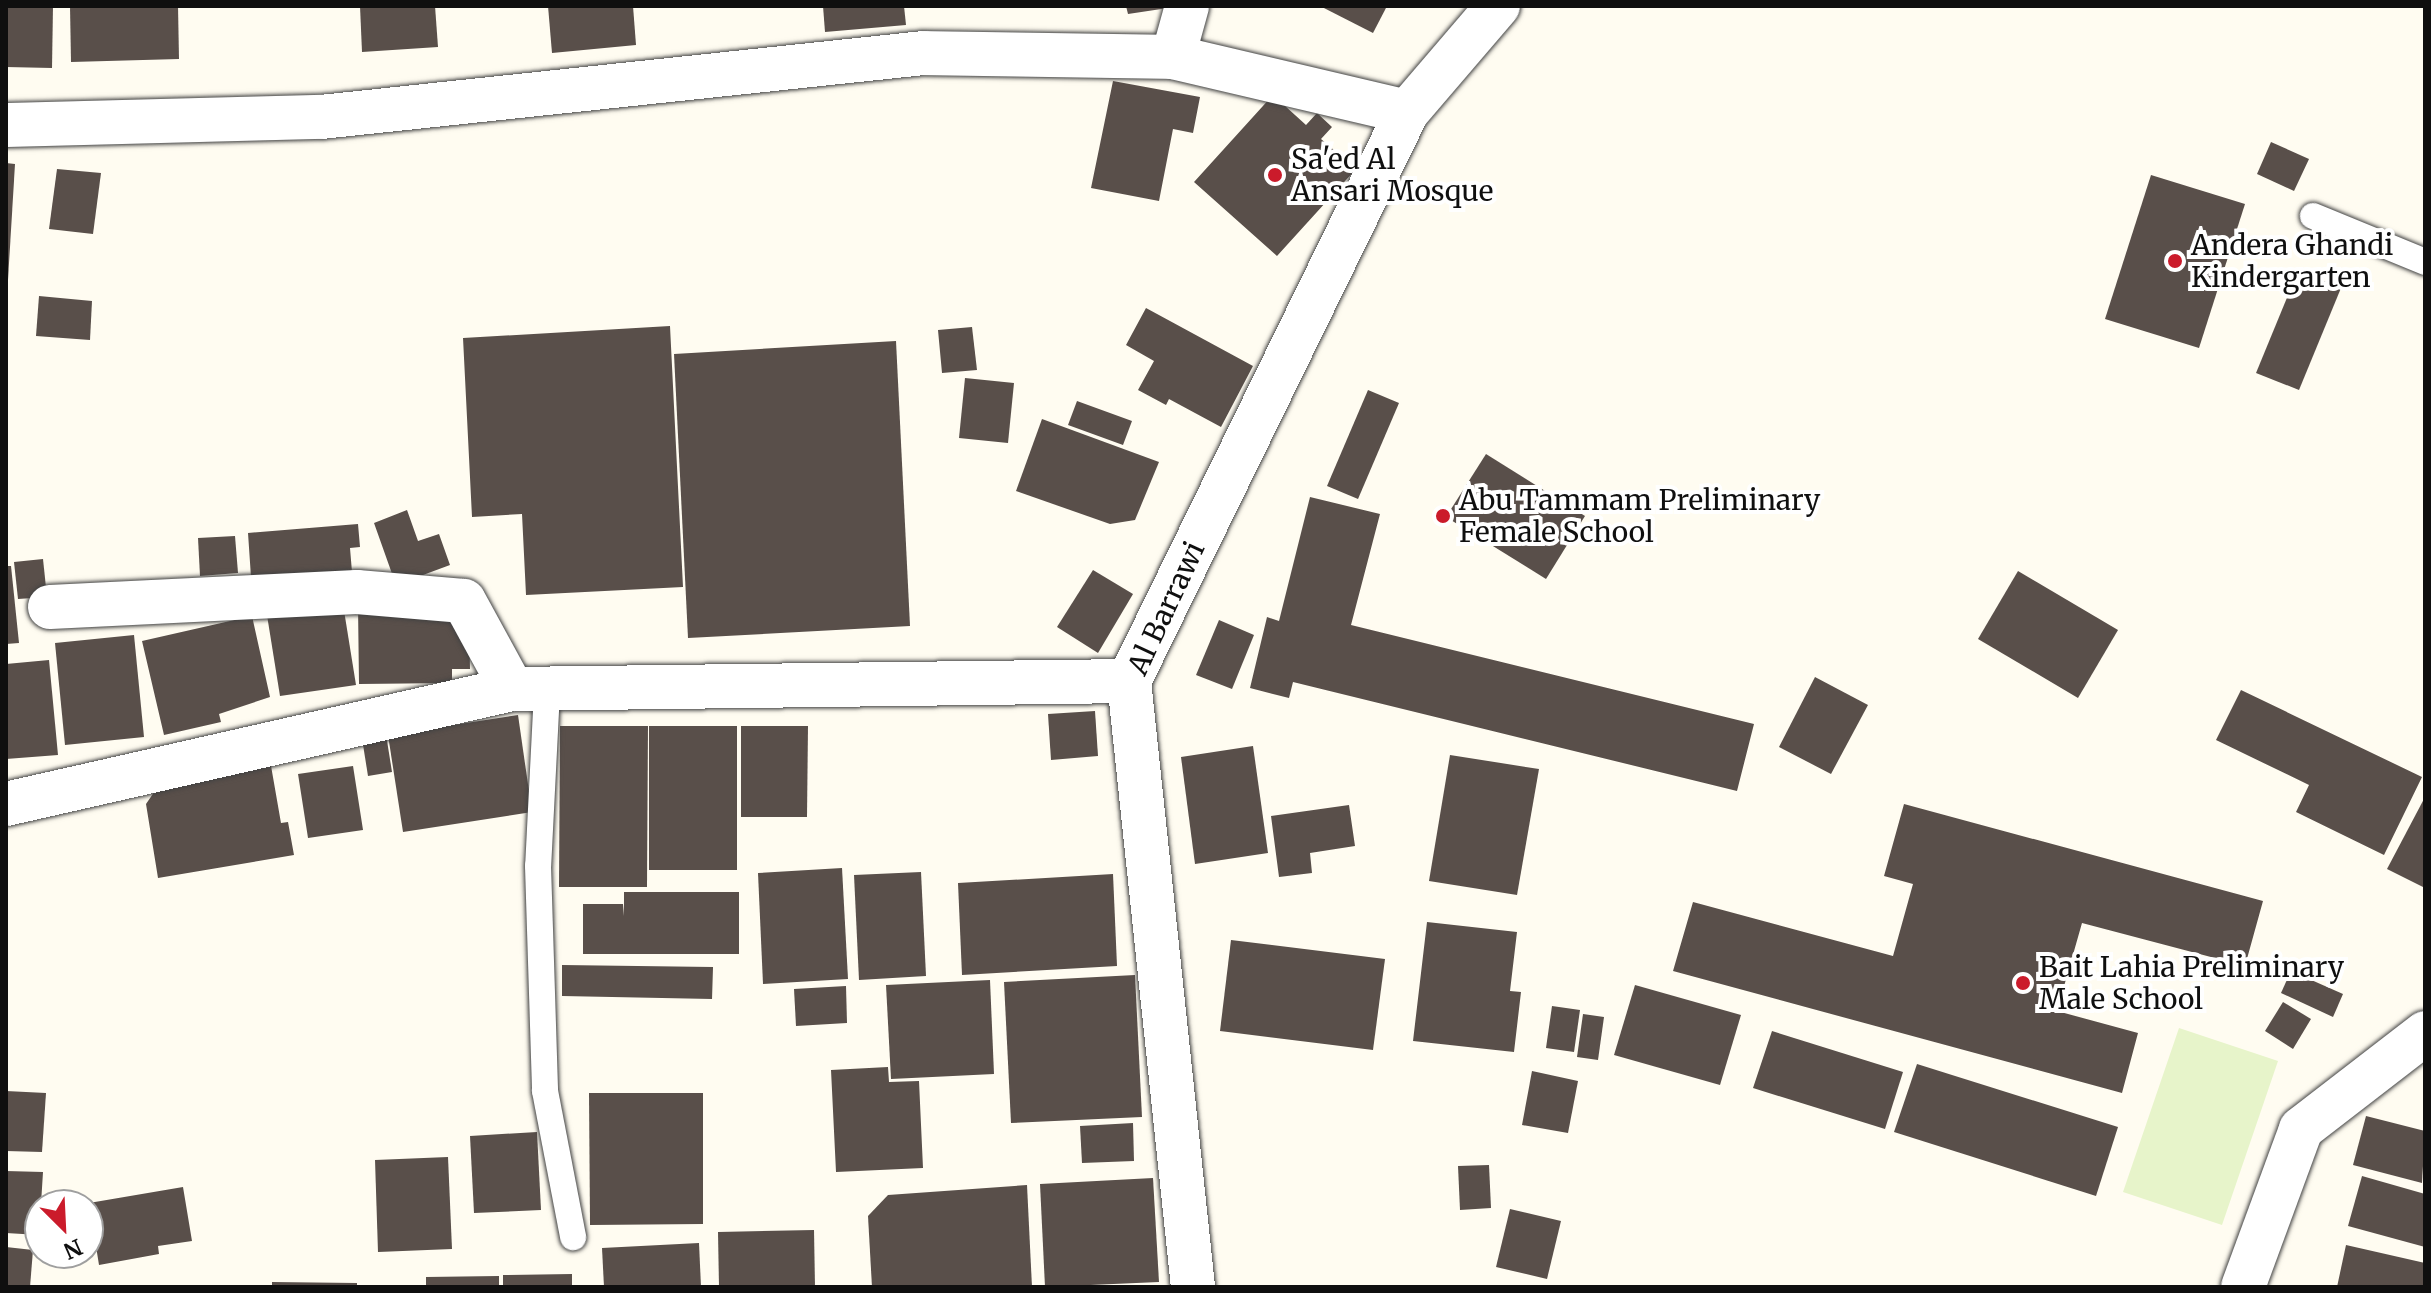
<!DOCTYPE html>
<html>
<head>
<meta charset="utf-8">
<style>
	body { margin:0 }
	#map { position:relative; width:2431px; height:1293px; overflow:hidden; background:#fffcf1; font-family:Merriweather,serif }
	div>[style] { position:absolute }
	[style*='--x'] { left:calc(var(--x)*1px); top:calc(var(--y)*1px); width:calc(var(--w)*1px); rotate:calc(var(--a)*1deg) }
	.pitch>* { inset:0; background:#e7f4ca }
	.building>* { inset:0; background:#594f4a }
	.roads { filter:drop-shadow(0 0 2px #424242) drop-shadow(0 0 2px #424242) }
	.service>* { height:26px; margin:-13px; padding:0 13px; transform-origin:13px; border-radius:13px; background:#fff }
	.minor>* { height:44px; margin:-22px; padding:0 22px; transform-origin:22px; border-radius:22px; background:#fff }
	.dots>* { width:22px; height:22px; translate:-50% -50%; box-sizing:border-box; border:4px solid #fff; border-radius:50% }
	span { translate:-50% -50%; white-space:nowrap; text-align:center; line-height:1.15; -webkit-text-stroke:8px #fff; paint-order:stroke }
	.poi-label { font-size:28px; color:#0f0f0f }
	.left { translate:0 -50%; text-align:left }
	.street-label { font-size:28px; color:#0f0f0f }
	.frame { position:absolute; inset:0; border:8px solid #0f0f0f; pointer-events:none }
	.north { position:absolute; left:24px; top:1189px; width:80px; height:80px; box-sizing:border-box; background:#fff; border:2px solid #9f9f9f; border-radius:50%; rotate:156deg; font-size:22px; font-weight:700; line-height:32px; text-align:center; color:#0f0f0f }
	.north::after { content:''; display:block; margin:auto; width:28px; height:36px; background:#cb1b2b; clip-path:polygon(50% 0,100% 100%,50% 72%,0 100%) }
</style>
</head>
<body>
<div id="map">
	<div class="pitch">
		<i style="clip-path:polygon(2179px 1028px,2278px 1061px,2222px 1225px,2123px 1192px)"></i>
	</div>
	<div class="building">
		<i style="clip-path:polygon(6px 6px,53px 6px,52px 68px,6px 67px)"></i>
		<i style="clip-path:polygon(70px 6px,178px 6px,179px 59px,71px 62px)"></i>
		<i style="clip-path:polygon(360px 6px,435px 6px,438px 47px,362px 52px)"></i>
		<i style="clip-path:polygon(548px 6px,633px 6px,636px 45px,552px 53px)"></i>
		<i style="clip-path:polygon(823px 6px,904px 6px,906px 25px,825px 32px)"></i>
		<i style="clip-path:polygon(1126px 6px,1168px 6px,1168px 8px,1128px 14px)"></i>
		<i style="clip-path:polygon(1320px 6px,1387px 6px,1373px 33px)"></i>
		<i style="clip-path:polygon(1113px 81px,1200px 97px,1193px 133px,1173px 129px,1159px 201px,1091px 188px)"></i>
		<i style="clip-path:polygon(1273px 95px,1306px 125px,1317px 113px,1332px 127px,1321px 139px,1356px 169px,1277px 256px,1194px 182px)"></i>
		<i style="clip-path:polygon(2271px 142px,2309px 159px,2294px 191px,2257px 174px)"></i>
		<i style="clip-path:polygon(6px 163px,15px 164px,8px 280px,6px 280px)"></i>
		<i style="clip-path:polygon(57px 169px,101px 173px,93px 234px,49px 229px)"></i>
		<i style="clip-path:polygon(2151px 175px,2245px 204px,2199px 348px,2105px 319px)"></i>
		<i style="clip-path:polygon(2298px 271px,2341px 288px,2299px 390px,2256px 373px)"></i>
		<i style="clip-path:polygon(39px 296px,92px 301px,90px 340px,36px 336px)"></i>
		<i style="clip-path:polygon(1146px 308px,1253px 366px,1221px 427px,1169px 399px,1166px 405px,1138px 390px,1154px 361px,1126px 345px)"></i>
		<i style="clip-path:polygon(670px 326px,683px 587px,526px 595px,522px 514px,472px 517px,463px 338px)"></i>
		<i style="clip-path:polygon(972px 327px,977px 370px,942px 373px,938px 330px)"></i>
		<i style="clip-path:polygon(896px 341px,910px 626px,688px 638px,674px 354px)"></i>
		<i style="clip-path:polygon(965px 378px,1014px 383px,1008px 443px,959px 438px)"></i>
		<i style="clip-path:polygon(1368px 390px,1399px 403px,1358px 499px,1327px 486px)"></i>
		<i style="clip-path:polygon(1077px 401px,1132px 421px,1123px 445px,1068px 425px)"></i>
		<i style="clip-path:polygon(1042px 419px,1159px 462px,1135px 520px,1110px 524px,1016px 491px)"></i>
		<i style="clip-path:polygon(1486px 454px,1585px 516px,1546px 579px,1446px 517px)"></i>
		<i style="clip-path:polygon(1310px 497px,1380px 514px,1351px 625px,1754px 724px,1737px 791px,1293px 682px,1289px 698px,1250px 688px,1267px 617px,1279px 621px)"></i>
		<i style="clip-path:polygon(407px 510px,418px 541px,439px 534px,450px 565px,396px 585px,374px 523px)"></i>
		<i style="clip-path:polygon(358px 524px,360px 547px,350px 548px,352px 572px,252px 592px,248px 533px)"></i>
		<i style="clip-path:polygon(235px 536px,238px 573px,200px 576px,198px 538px)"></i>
		<i style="clip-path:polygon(43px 559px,47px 597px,18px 599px,14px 562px)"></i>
		<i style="clip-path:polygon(6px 566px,11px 566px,19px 643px,6px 644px)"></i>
		<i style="clip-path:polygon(1093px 570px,1133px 594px,1098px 653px,1057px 627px)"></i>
		<i style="clip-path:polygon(2018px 571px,2118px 630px,2078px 698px,1978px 639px)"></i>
		<i style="clip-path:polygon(342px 598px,356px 685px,280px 696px,266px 609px)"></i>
		<i style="clip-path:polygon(358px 606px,469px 621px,470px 669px,452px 669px,452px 683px,359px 684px)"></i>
		<i style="clip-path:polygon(252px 616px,270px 697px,219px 714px,221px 722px,164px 735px,142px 641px)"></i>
		<i style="clip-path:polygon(1219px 620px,1254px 635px,1232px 689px,1196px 675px)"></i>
		<i style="clip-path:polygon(134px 635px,144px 737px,65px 745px,55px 643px)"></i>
		<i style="clip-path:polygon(49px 660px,58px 755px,6px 759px,6px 664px)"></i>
		<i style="clip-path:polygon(1815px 677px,1868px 705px,1831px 774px,1779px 747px)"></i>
		<i style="clip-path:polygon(2241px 690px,2422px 777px,2384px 855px,2296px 812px,2309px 785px,2216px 740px)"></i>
		<i style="clip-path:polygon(1095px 711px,1098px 756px,1051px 760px,1048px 714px)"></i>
		<i style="clip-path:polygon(518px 715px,532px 812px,403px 832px,388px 735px)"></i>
		<i style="clip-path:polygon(560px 726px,648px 726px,647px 887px,559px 887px)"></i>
		<i style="clip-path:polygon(649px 726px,737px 726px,737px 870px,649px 870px)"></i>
		<i style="clip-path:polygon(741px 726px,808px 726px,807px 817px,741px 817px)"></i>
		<i style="clip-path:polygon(385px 728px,392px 772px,368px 776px,361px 732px)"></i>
		<i style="clip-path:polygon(1253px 746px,1268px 853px,1195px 864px,1181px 757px)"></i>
		<i style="clip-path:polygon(1450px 755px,1539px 769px,1517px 895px,1429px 881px)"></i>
		<i style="clip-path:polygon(270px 760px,281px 823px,288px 822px,294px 855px,158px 878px,146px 804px,163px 779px)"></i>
		<i style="clip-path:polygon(353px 766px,363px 830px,308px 838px,298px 774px)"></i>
		<i style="clip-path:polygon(2425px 797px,2425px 888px,2387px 869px)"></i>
		<i style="clip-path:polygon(1904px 804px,2263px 901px,2245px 966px,2082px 923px,2057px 1011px,2138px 1033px,2122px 1093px,1673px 971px,1693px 902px,1893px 956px,1913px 884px,1884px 876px)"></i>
		<i style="clip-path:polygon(1349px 805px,1355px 846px,1310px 853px,1312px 873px,1279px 877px,1271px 816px)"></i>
		<i style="clip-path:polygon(842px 868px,848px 979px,763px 984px,758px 873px)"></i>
		<i style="clip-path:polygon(921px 872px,926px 976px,859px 980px,854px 875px)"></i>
		<i style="clip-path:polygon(1113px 874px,1117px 966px,962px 975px,958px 883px)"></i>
		<i style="clip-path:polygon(624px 892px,739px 892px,739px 954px,583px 954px,583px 904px,623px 904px,624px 916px)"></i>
		<i style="clip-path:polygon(1427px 922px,1517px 932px,1510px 991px,1521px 992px,1514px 1052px,1413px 1041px)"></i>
		<i style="clip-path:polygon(1231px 940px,1385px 959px,1373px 1050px,1220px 1031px)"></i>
		<i style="clip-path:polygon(562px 965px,713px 967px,712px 999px,562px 996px)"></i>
		<i style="clip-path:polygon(2291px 971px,2343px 994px,2333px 1017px,2281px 993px)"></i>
		<i style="clip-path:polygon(1135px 975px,1142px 1117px,1011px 1123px,1004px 982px)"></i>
		<i style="clip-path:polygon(990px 980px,994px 1074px,891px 1079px,886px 985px)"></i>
		<i style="clip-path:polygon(1635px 985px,1741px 1015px,1720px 1085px,1614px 1055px)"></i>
		<i style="clip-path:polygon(846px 986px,847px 1023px,796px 1026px,794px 989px)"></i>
		<i style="clip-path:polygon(2283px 1002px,2311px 1019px,2293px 1049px,2265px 1031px)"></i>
		<i style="clip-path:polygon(1552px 1006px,1580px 1010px,1574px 1052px,1546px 1048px)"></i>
		<i style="clip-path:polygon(1583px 1014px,1604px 1017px,1598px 1060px,1577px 1057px)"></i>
		<i style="clip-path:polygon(1772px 1031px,1903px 1072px,1885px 1129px,1753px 1088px)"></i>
		<i style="clip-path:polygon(1917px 1064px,2118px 1127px,2096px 1196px,1894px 1132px)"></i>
		<i style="clip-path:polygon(888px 1067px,889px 1082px,919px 1081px,923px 1168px,836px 1172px,831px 1070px)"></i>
		<i style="clip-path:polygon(1532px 1071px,1578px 1081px,1568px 1133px,1522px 1125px)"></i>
		<i style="clip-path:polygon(6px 1091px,46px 1093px,42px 1152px,6px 1151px)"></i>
		<i style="clip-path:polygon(589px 1093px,703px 1093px,703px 1224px,590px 1225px)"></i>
		<i style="clip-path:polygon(2366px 1116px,2425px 1131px,2422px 1183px,2353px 1165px)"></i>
		<i style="clip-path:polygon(1133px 1123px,1134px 1161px,1082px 1163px,1080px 1126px)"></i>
		<i style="clip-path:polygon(537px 1132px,541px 1210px,474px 1213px,470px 1136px)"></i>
		<i style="clip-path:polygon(448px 1157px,452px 1249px,378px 1252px,375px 1160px)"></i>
		<i style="clip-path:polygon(1489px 1165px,1491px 1208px,1460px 1210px,1458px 1166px)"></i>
		<i style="clip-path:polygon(6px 1171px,43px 1172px,39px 1235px,6px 1233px)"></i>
		<i style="clip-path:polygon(2362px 1176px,2425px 1194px,2425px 1247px,2348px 1226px)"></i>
		<i style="clip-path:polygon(1153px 1178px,1159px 1282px,1045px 1287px,1040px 1184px)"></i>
		<i style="clip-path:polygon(1027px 1185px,1032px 1287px,872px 1287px,868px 1216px,888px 1195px)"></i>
		<i style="clip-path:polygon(183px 1187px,192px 1241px,158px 1246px,159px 1254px,99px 1265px,89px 1203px)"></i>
		<i style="clip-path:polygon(1510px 1209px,1561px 1221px,1547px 1279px,1496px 1267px)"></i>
		<i style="clip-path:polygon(814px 1230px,815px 1287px,719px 1287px,718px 1232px)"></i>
		<i style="clip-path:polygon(699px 1243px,701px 1287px,604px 1287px,602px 1248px)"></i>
		<i style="clip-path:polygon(2346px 1245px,2425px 1263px,2425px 1287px,2337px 1287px)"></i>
		<i style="clip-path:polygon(6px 1247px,33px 1250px,30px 1287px,6px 1287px)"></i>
		<i style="clip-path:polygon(572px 1274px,572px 1287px,503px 1287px,503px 1275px)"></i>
		<i style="clip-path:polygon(499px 1276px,499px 1287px,426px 1287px,426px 1277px)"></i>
		<i style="clip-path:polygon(272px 1282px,357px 1283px,357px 1287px,272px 1287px)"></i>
	</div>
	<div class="roads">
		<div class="service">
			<i style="--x:2313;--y:216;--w:121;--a:22.3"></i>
			<i style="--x:547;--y:691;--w:175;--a:92.9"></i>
			<i style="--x:538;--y:866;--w:225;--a:88.2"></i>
			<i style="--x:545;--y:1091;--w:149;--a:79.1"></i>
		</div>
		<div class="minor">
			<i style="--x:1173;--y:57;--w:53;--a:-74.6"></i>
			<i style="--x:6;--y:125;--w:315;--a:-1.5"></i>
			<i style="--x:321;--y:117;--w:606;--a:-6.06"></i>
			<i style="--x:924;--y:53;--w:249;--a:0.9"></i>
			<i style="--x:1173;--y:57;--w:240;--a:13.2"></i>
			<i style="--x:50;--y:607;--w:307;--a:-2.8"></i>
			<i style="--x:357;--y:592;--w:107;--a:4.8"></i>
			<i style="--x:464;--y:601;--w:100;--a:61.4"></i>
			<i style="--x:512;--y:689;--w:617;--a:-0.74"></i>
			<i style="--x:6;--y:804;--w:519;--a:-12.8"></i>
			<i style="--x:1193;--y:1287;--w:609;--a:-96.03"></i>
			<i style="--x:1129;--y:681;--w:633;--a:-63.96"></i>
			<i style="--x:1407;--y:112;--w:140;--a:-49.4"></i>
			<i style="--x:2243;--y:1287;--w:168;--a:-69.8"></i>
			<i style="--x:2301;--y:1129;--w:157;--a:-37.7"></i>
		</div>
	</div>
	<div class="dots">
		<i style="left:1275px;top:175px;background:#cb1b2b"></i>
		<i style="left:2175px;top:261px;background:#cb1b2b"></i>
		<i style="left:1443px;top:516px;background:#cb1b2b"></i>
		<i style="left:2023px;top:983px;background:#cb1b2b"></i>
	</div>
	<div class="poi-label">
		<span class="left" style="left:1291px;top:175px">Sa'ed Al<br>Ansari Mosque</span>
		<span class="left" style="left:2191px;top:261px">Andera Ghandi<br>Kindergarten</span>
		<span class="left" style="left:1459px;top:516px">Abu Tammam Preliminary<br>Female School</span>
		<span class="left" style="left:2039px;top:983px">Bait Lahia Preliminary<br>Male School</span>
	</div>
	<div class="street-label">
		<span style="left:1166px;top:608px;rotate:-65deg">Al Barrawi</span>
	</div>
	<div class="frame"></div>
	<div class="north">N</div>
</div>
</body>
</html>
